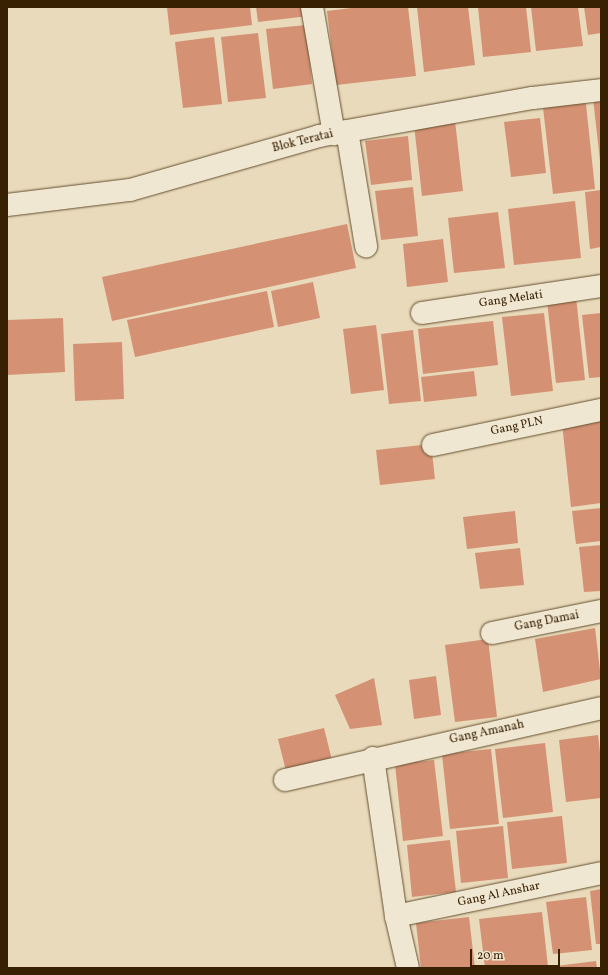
<!DOCTYPE html>
<html>
<head>
<meta charset="utf-8">
<style>
	body { margin:0 }
	#map { position:relative; width:608px; height:975px; overflow:hidden; background:#e8daba; font-family:Vollkorn,serif }
	div>[style] { position:absolute }
	[style*='--x'] { left:calc(var(--x)*1px); top:calc(var(--y)*1px); width:calc(var(--w)*1px); rotate:calc(var(--a)*1deg) }
	.building>* { inset:0; background:#d49173 }
	.roads { filter:drop-shadow(0 0 1px #644f30) drop-shadow(0 0 1px #644f30) }
	.minor>* { height:22px; margin:-11px; padding:0 11px; transform-origin:11px; border-radius:11px; background:#f0e7d2 }
	span { translate:-50% -50%; white-space:nowrap; text-align:center; line-height:1.15; -webkit-text-stroke:4px #f0e7d2; paint-order:stroke }
	.street-label { font-size:12px; color:#382102 }
	.frame { position:absolute; inset:0; border:8px solid #382102; pointer-events:none }
	.scale { position:absolute; left:470px; top:949px; width:90px; height:18px; box-sizing:border-box; border:2px solid #382102; border-top:0; padding-left:5px; font-size:12px; line-height:14px; white-space:nowrap; color:#382102; -webkit-text-stroke:3px #f0e7d2; paint-order:stroke }
</style>
</head>
<body>
<div id="map">
	<div class="building">
		<i style="clip-path:polygon(167px 7px,250px 7px,252px 25px,170px 35px)"></i>
		<i style="clip-path:polygon(256px 7px,307px 7px,308px 16px,258px 22px)"></i>
		<i style="clip-path:polygon(359px 7px,408px 7px,416px 76px,336px 85px,327px 11px)"></i>
		<i style="clip-path:polygon(417px 7px,468px 7px,475px 65px,424px 72px)"></i>
		<i style="clip-path:polygon(478px 7px,526px 7px,531px 52px,483px 57px)"></i>
		<i style="clip-path:polygon(531px 7px,578px 7px,583px 46px,536px 51px)"></i>
		<i style="clip-path:polygon(584px 7px,601px 7px,601px 33px,588px 35px)"></i>
		<i style="clip-path:polygon(306px 25px,312px 84px,273px 89px,266px 29px)"></i>
		<i style="clip-path:polygon(258px 33px,266px 98px,228px 102px,221px 37px)"></i>
		<i style="clip-path:polygon(214px 37px,222px 104px,183px 108px,175px 42px)"></i>
		<i style="clip-path:polygon(585px 95px,595px 189px,553px 194px,542px 99px)"></i>
		<i style="clip-path:polygon(601px 97px,601px 161px,600px 161px,593px 98px)"></i>
		<i style="clip-path:polygon(540px 118px,546px 173px,511px 177px,504px 122px)"></i>
		<i style="clip-path:polygon(455px 121px,463px 191px,422px 196px,414px 125px)"></i>
		<i style="clip-path:polygon(408px 136px,412px 180px,371px 185px,365px 141px)"></i>
		<i style="clip-path:polygon(413px 187px,418px 236px,381px 240px,375px 191px)"></i>
		<i style="clip-path:polygon(601px 190px,601px 247px,590px 249px,585px 192px)"></i>
		<i style="clip-path:polygon(575px 201px,581px 258px,514px 265px,508px 209px)"></i>
		<i style="clip-path:polygon(498px 212px,505px 268px,454px 273px,448px 218px)"></i>
		<i style="clip-path:polygon(347px 224px,356px 268px,112px 321px,102px 277px)"></i>
		<i style="clip-path:polygon(443px 239px,448px 282px,407px 287px,403px 244px)"></i>
		<i style="clip-path:polygon(313px 282px,320px 318px,278px 327px,271px 291px)"></i>
		<i style="clip-path:polygon(267px 291px,274px 327px,135px 357px,127px 320px)"></i>
		<i style="clip-path:polygon(576px 297px,585px 380px,556px 383px,547px 301px)"></i>
		<i style="clip-path:polygon(544px 313px,553px 391px,511px 396px,502px 317px)"></i>
		<i style="clip-path:polygon(601px 313px,601px 377px,589px 378px,582px 315px)"></i>
		<i style="clip-path:polygon(63px 318px,65px 372px,7px 375px,7px 320px)"></i>
		<i style="clip-path:polygon(493px 321px,498px 365px,423px 374px,418px 329px)"></i>
		<i style="clip-path:polygon(376px 325px,384px 390px,351px 394px,343px 329px)"></i>
		<i style="clip-path:polygon(413px 330px,421px 401px,389px 404px,381px 334px)"></i>
		<i style="clip-path:polygon(122px 342px,124px 399px,75px 401px,73px 344px)"></i>
		<i style="clip-path:polygon(474px 371px,477px 396px,424px 402px,421px 377px)"></i>
		<i style="clip-path:polygon(601px 419px,601px 503px,571px 507px,562px 423px)"></i>
		<i style="clip-path:polygon(431px 444px,435px 479px,380px 485px,376px 450px)"></i>
		<i style="clip-path:polygon(601px 508px,601px 541px,576px 544px,572px 511px)"></i>
		<i style="clip-path:polygon(515px 511px,518px 543px,467px 549px,463px 517px)"></i>
		<i style="clip-path:polygon(601px 545px,601px 591px,584px 592px,579px 547px)"></i>
		<i style="clip-path:polygon(520px 548px,524px 585px,480px 589px,475px 553px)"></i>
		<i style="clip-path:polygon(595px 628px,601px 679px,543px 692px,535px 639px)"></i>
		<i style="clip-path:polygon(488px 639px,497px 717px,455px 722px,445px 645px)"></i>
		<i style="clip-path:polygon(436px 676px,441px 715px,414px 719px,409px 680px)"></i>
		<i style="clip-path:polygon(374px 678px,382px 725px,350px 729px,335px 695px)"></i>
		<i style="clip-path:polygon(324px 728px,332px 760px,286px 771px,278px 739px)"></i>
		<i style="clip-path:polygon(598px 735px,601px 761px,601px 798px,566px 802px,559px 740px)"></i>
		<i style="clip-path:polygon(545px 743px,553px 812px,503px 818px,495px 749px)"></i>
		<i style="clip-path:polygon(491px 749px,499px 824px,450px 829px,442px 754px)"></i>
		<i style="clip-path:polygon(434px 760px,443px 836px,403px 841px,395px 764px)"></i>
		<i style="clip-path:polygon(562px 816px,567px 863px,512px 869px,507px 822px)"></i>
		<i style="clip-path:polygon(503px 826px,508px 878px,461px 883px,456px 831px)"></i>
		<i style="clip-path:polygon(450px 840px,456px 892px,412px 897px,407px 845px)"></i>
		<i style="clip-path:polygon(601px 889px,601px 944px,596px 944px,590px 891px)"></i>
		<i style="clip-path:polygon(586px 897px,592px 950px,553px 954px,546px 902px)"></i>
		<i style="clip-path:polygon(542px 912px,548px 967px,596px 961px,597px 968px,485px 968px,479px 919px)"></i>
		<i style="clip-path:polygon(469px 917px,475px 968px,421px 968px,416px 923px)"></i>
	</div>
	<div class="roads">
		<div class="minor">
			<i style="--x:312;--y:7;--w:129;--a:80.2"></i>
			<i style="--x:347;--y:131;--w:117;--a:80.6"></i>
			<i style="--x:7;--y:205;--w:124;--a:-7"></i>
			<i style="--x:130;--y:190;--w:197;--a:-15.9"></i>
			<i style="--x:319;--y:136;--w:217;--a:-10.1"></i>
			<i style="--x:533;--y:98;--w:68;--a:-6.7"></i>
			<i style="--x:422;--y:313;--w:181;--a:-8.6"></i>
			<i style="--x:433;--y:445;--w:172;--a:-11.8"></i>
			<i style="--x:492;--y:633;--w:111;--a:-11.4"></i>
			<i style="--x:373;--y:758;--w:160;--a:81.7"></i>
			<i style="--x:396;--y:916;--w:53;--a:77"></i>
			<i style="--x:285;--y:780;--w:324;--a:-12.8"></i>
			<i style="--x:396;--y:916;--w:209;--a:-11.8"></i>
		</div>
	</div>
	<div class="street-label">
		<span style="left:303px;top:142px;rotate:-14deg">Blok Teratai</span>
		<span style="left:511px;top:300px;rotate:-8deg">Gang Melati</span>
		<span style="left:517px;top:427px;rotate:-12deg">Gang PLN</span>
		<span style="left:547px;top:622px;rotate:-11deg">Gang Damai</span>
		<span style="left:487px;top:733px;rotate:-12deg">Gang Amanah</span>
		<span style="left:499px;top:895px;rotate:-12deg">Gang Al Anshar</span>
	</div>
	<div class="frame"></div>
	<div class="scale">20 m</div>
</div>
</body>
</html>
